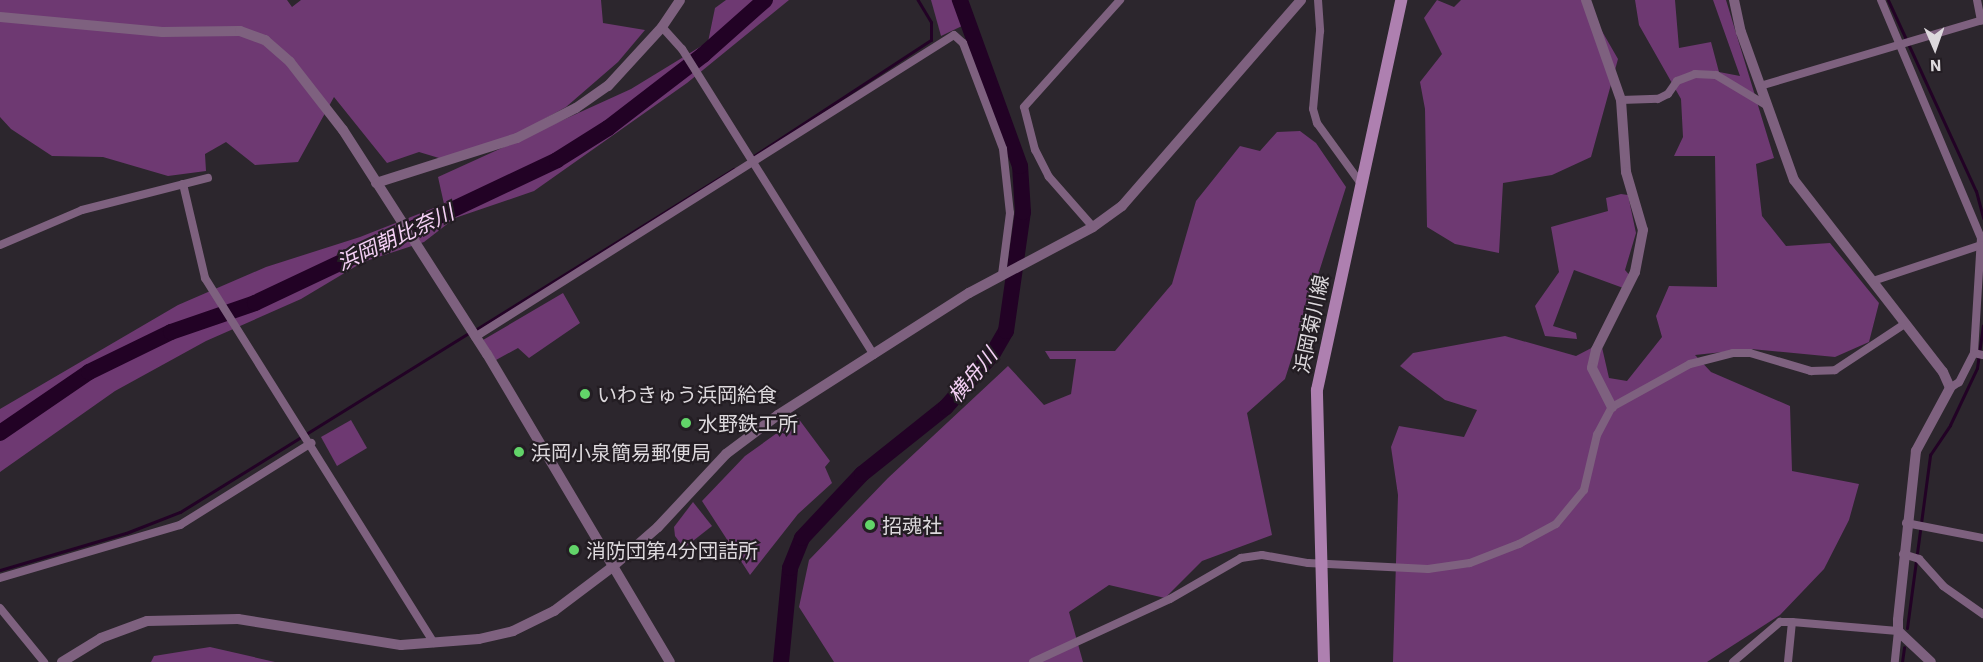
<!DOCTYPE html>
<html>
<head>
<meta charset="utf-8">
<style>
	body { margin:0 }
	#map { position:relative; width:1983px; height:662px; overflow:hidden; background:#2c262d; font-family:"IBM Plex Sans","Noto Sans JP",sans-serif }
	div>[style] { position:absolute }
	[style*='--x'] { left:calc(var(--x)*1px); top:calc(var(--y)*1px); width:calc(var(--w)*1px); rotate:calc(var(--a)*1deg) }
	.green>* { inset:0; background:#6e3972 }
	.stream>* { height:3px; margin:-1.5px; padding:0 1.5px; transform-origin:1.5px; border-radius:1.5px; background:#220225 }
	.river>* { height:16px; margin:-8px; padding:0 8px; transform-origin:8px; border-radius:8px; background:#220225 }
	.minor>* { height:8px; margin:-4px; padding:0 4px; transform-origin:4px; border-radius:4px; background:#7e617f }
	.tertiary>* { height:10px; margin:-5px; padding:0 5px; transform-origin:5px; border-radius:5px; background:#7e617f }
	.secondary>* { height:12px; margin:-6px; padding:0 6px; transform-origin:6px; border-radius:6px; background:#ae80b0 }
	.dots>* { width:16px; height:16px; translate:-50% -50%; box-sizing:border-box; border:3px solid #231d23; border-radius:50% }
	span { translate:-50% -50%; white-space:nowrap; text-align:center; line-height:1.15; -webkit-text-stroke:4.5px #231d23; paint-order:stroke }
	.street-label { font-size:20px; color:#ddd9dd }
	.poi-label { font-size:20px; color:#ddd9dd }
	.left { translate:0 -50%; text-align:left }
	.water-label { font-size:21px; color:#f4d0f5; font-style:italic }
	.north { position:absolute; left:1905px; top:18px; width:60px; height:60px; -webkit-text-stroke:4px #231d23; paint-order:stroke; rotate:178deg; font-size:16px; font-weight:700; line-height:24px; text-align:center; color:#ddd9dd }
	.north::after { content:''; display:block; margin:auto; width:21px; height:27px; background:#ddd9dd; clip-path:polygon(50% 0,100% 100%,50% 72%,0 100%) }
</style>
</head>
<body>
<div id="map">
	<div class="green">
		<i style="clip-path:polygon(0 0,287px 0,292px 7px,301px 0,601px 0,603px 23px,645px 30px,618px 62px,566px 107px,517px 134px,449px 161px,419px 152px,387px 163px,334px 97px,298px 162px,255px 165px,226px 142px,205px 154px,206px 171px,168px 176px,103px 157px,52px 156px,11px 129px,0 117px)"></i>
		<i style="clip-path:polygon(726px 0,789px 0,687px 83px,534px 191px,455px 218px,424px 242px,363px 262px,301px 299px,206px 341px,115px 391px,0 472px,0 409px,178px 305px,266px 267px,360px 237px,444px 204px,438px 177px,631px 89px,708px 42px,715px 8px)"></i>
		<i style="clip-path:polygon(931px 0,959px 0,962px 26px,941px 36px)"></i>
		<i style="clip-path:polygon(1437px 0,1454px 7px,1461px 0,1584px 0,1618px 59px,1591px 157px,1552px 175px,1503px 183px,1499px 253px,1455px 244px,1427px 227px,1425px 109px,1420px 82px,1442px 54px,1424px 18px)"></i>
		<i style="clip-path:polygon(1635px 0,1675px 0,1679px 48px,1711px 42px,1719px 72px,1740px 76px,1713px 0,1726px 0,1774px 158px,1756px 164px,1762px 216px,1786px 246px,1830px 243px,1879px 303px,1869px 342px,1835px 357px,1751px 349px,1695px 355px,1711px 372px,1790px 406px,1792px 471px,1859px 484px,1849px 520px,1824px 569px,1780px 615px,1707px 662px,1393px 662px,1398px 495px,1391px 447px,1399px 426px,1464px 437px,1477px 410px,1445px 400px,1400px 366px,1413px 353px,1505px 336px,1576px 356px,1601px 343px,1609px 378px,1627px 381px,1662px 337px,1656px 316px,1669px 286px,1717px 287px,1715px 156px,1674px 156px,1683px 137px,1681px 99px,1639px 25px)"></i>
		<i style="clip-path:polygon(1300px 131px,1316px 143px,1346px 187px,1285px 379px,1247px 413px,1272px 535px,1202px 561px,1165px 598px,1109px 585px,1069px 612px,1083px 662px,834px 662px,799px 607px,809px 560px,888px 478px,1008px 366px,1044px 405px,1071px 394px,1076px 359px,1050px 359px,1045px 351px,1115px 351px,1172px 284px,1196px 201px,1240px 146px,1260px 151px,1277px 132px)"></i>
		<i style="clip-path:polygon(1621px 194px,1628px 195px,1636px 233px,1625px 270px,1632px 278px,1626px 289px,1574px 270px,1553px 326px,1576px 333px,1577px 339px,1545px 336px,1535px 306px,1559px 272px,1551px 227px,1608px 211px,1606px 198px)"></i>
		<i style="clip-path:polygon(563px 293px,580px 323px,529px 358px,518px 348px,496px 360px,483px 340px)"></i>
		<i style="clip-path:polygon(798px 418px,830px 461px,825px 467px,832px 483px,798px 514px,750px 575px,702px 501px,745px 456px)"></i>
		<i style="clip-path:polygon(351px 420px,367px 448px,337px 466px,321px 437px)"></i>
		<i style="clip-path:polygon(693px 502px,712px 526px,684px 548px,675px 536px,674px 527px)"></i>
		<i style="clip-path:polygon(210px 647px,275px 662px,151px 662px,154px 656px)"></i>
	</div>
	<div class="stream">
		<i style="--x:1888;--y:0;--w:210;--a:65.3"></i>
		<i style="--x:1976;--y:191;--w:28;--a:75"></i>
		<i style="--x:752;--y:157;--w:214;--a:-33.2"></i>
		<i style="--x:931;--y:40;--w:18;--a:-90"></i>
		<i style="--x:931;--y:22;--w:26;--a:-121"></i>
		<i style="--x:475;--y:330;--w:305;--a:-31.9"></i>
		<i style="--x:0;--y:570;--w:131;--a:-16.4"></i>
		<i style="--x:126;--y:533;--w:58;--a:-21.3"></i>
		<i style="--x:180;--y:512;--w:340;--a:-31.8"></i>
		<i style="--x:1907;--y:628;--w:175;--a:-82.4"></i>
		<i style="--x:1930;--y:455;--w:36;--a:-56"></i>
		<i style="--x:1950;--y:425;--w:63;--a:-64.7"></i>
		<i style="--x:1977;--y:368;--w:43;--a:-82.1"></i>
		<i style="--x:1902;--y:662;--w:15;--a:-82"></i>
	</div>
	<div class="river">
		<i style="--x:0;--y:433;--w:108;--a:-34.4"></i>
		<i style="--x:89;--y:372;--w:91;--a:-26"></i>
		<i style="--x:171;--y:332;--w:89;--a:-19"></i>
		<i style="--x:255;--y:303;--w:334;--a:-25.3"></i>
		<i style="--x:557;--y:160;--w:60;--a:-32.1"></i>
		<i style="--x:608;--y:128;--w:120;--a:-37.5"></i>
		<i style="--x:703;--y:55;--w:83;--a:-41.6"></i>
		<i style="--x:781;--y:662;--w:94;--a:-84.5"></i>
		<i style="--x:790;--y:568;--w:32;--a:-68"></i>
		<i style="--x:802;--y:538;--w:88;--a:-46.8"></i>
		<i style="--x:862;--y:474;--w:107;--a:-38.6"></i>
		<i style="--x:946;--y:407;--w:69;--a:-48.5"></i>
		<i style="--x:992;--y:355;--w:28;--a:-60"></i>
		<i style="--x:1006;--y:331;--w:120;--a:-81.9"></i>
		<i style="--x:1023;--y:212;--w:46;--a:-93.7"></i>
		<i style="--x:1020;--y:166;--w:177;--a:-109.9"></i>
	</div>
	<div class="minor">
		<i style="--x:1318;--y:0;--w:31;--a:86"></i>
		<i style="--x:1320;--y:31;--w:78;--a:95.1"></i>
		<i style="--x:1313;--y:109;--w:15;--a:74"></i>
		<i style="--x:1317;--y:123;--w:77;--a:54"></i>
		<i style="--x:1881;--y:0;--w:258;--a:67.2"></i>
		<i style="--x:1981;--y:238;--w:115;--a:93.5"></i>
		<i style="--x:1974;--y:353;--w:33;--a:117"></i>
		<i style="--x:1959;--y:382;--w:11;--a:146"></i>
		<i style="--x:1977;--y:0;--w:21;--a:79"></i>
		<i style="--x:662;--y:27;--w:30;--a:48"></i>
		<i style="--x:682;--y:49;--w:361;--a:57.9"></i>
		<i style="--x:1760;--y:86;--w:233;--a:-16.5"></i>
		<i style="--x:1621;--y:100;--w:37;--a:-2"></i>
		<i style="--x:1658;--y:99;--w:11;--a:-27"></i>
		<i style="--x:1668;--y:94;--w:16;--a:-55"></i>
		<i style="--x:1677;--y:81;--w:19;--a:-21"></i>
		<i style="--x:1695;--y:74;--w:21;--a:3"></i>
		<i style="--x:1716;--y:75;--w:58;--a:31"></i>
		<i style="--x:183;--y:184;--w:97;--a:76.8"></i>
		<i style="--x:205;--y:278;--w:431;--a:57.9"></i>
		<i style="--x:1093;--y:227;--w:67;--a:-131.3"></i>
		<i style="--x:1049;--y:177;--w:30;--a:-117"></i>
		<i style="--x:1035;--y:150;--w:44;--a:-104.3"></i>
		<i style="--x:1024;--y:107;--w:144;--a:-48.1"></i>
		<i style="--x:0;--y:245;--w:89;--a:-23.1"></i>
		<i style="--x:82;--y:210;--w:130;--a:-14.3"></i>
		<i style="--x:1873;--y:281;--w:114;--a:-18.4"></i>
		<i style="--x:475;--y:337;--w:566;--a:-32.23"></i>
		<i style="--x:954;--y:35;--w:12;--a:42"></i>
		<i style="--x:963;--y:43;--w:113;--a:69.3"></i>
		<i style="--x:1003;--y:149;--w:64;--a:83.8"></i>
		<i style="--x:1010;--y:213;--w:63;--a:97.4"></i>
		<i style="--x:1974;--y:353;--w:9;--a:13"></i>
		<i style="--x:1906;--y:523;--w:78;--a:11"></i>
		<i style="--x:1903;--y:554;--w:17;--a:17"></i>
		<i style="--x:1919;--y:559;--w:36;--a:48"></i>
		<i style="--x:1943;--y:586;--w:49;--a:35"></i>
		<i style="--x:0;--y:578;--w:188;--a:-16.4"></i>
		<i style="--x:180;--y:525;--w:155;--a:-32"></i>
		<i style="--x:0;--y:608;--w:70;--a:50.8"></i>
		<i style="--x:1033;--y:662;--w:151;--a:-24.7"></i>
		<i style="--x:1170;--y:599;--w:82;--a:-30"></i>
		<i style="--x:1241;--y:558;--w:21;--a:-8"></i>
		<i style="--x:1262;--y:555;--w:47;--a:9.9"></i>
		<i style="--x:1308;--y:563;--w:120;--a:2.9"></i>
		<i style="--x:1428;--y:569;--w:42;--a:-8.1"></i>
		<i style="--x:1470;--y:563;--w:53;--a:-21.2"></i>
		<i style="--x:1519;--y:544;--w:42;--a:-28.4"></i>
		<i style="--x:1556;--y:524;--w:44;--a:-50.5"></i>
		<i style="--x:1584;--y:490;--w:57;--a:-76.7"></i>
		<i style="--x:1597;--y:435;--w:32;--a:-62"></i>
		<i style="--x:1612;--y:407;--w:89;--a:-28.9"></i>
		<i style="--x:1690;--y:364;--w:44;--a:-14.3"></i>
		<i style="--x:1733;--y:353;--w:17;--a:0"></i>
		<i style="--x:1750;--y:353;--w:64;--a:16.4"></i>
		<i style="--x:1811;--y:371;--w:24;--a:-2"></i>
		<i style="--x:1835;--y:370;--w:85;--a:-33.5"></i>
		<i style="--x:1733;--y:662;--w:62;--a:-40.4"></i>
		<i style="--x:1780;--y:622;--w:12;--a:0"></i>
		<i style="--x:1788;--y:662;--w:40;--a:-84.3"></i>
		<i style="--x:1792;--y:622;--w:106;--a:4.9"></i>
		<i style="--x:1898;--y:631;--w:31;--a:96"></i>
	</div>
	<div class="tertiary">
		<i style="--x:1586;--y:0;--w:106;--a:70.7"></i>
		<i style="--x:1621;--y:100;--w:72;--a:86"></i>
		<i style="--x:1626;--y:172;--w:60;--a:73.7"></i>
		<i style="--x:1643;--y:230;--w:43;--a:100.8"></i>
		<i style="--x:1635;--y:272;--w:87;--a:116.6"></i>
		<i style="--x:1596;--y:350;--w:18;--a:103"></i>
		<i style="--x:1592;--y:368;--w:44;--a:62.9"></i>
		<i style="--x:1734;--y:0;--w:33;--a:78"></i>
		<i style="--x:1741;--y:32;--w:157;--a:70.3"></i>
		<i style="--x:1794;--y:180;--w:243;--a:52.2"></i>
		<i style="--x:1943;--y:372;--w:17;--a:66"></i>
		<i style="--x:1950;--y:388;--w:72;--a:118.4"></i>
		<i style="--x:1916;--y:451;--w:170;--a:96.1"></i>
		<i style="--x:1898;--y:620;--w:11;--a:90"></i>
		<i style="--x:1898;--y:631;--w:45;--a:43.2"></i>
		<i style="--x:0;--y:17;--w:163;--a:5.3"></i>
		<i style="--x:162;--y:32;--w:78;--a:-0.7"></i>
		<i style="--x:240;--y:31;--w:27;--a:20"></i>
		<i style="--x:265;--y:40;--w:33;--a:41"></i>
		<i style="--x:290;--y:62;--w:86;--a:52.1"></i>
		<i style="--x:343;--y:130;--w:266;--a:57.3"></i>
		<i style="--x:487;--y:354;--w:358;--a:59.3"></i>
		<i style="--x:376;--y:183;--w:148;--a:-17.7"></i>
		<i style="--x:517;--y:138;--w:66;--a:-27"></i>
		<i style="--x:576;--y:108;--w:39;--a:-35"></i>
		<i style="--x:608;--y:86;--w:80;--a:-47.5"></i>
		<i style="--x:662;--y:27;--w:32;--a:-56"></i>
		<i style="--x:62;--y:662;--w:46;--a:-31.6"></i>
		<i style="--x:101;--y:638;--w:49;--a:-20.3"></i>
		<i style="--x:147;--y:621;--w:91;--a:-1.3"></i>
		<i style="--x:238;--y:619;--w:165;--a:9.1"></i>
		<i style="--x:401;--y:645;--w:78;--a:-4.4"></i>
		<i style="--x:479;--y:639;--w:35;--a:-13"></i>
		<i style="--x:513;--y:631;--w:46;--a:-26"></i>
		<i style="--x:554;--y:611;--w:71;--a:-37"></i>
		<i style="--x:611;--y:568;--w:62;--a:-41.1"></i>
		<i style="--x:658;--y:527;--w:100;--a:-47"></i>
		<i style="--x:726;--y:454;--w:65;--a:-36.9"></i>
		<i style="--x:778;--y:415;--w:227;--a:-32.6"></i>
		<i style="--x:969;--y:293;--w:140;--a:-28"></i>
		<i style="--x:1093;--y:227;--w:36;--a:-36"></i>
		<i style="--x:1122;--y:206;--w:273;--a:-49"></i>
	</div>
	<div class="secondary">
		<i style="--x:1324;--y:662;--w:272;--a:-91.5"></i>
		<i style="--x:1317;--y:390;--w:399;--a:-77.8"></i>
	</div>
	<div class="dots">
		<i style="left:585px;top:394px;background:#62d469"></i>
		<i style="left:686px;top:423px;background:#62d469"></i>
		<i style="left:519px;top:452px;background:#62d469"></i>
		<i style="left:870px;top:525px;background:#62d469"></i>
		<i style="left:574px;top:550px;background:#62d469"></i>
	</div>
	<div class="street-label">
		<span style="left:1311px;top:324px;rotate:-78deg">浜岡菊川線</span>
	</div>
	<div class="poi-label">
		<span class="left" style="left:597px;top:394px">いわきゅう浜岡給食</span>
		<span class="left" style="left:698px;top:423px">水野鉄工所</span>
		<span class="left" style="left:531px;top:452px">浜岡小泉簡易郵便局</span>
		<span class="left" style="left:882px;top:525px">招魂社</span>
		<span class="left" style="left:586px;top:550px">消防団第4分団詰所</span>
	</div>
	<div class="water-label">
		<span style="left:395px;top:237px;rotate:-25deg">浜岡朝比奈川</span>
		<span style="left:972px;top:375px;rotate:-50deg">横舟川</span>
	</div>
	<div class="north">N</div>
</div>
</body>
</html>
